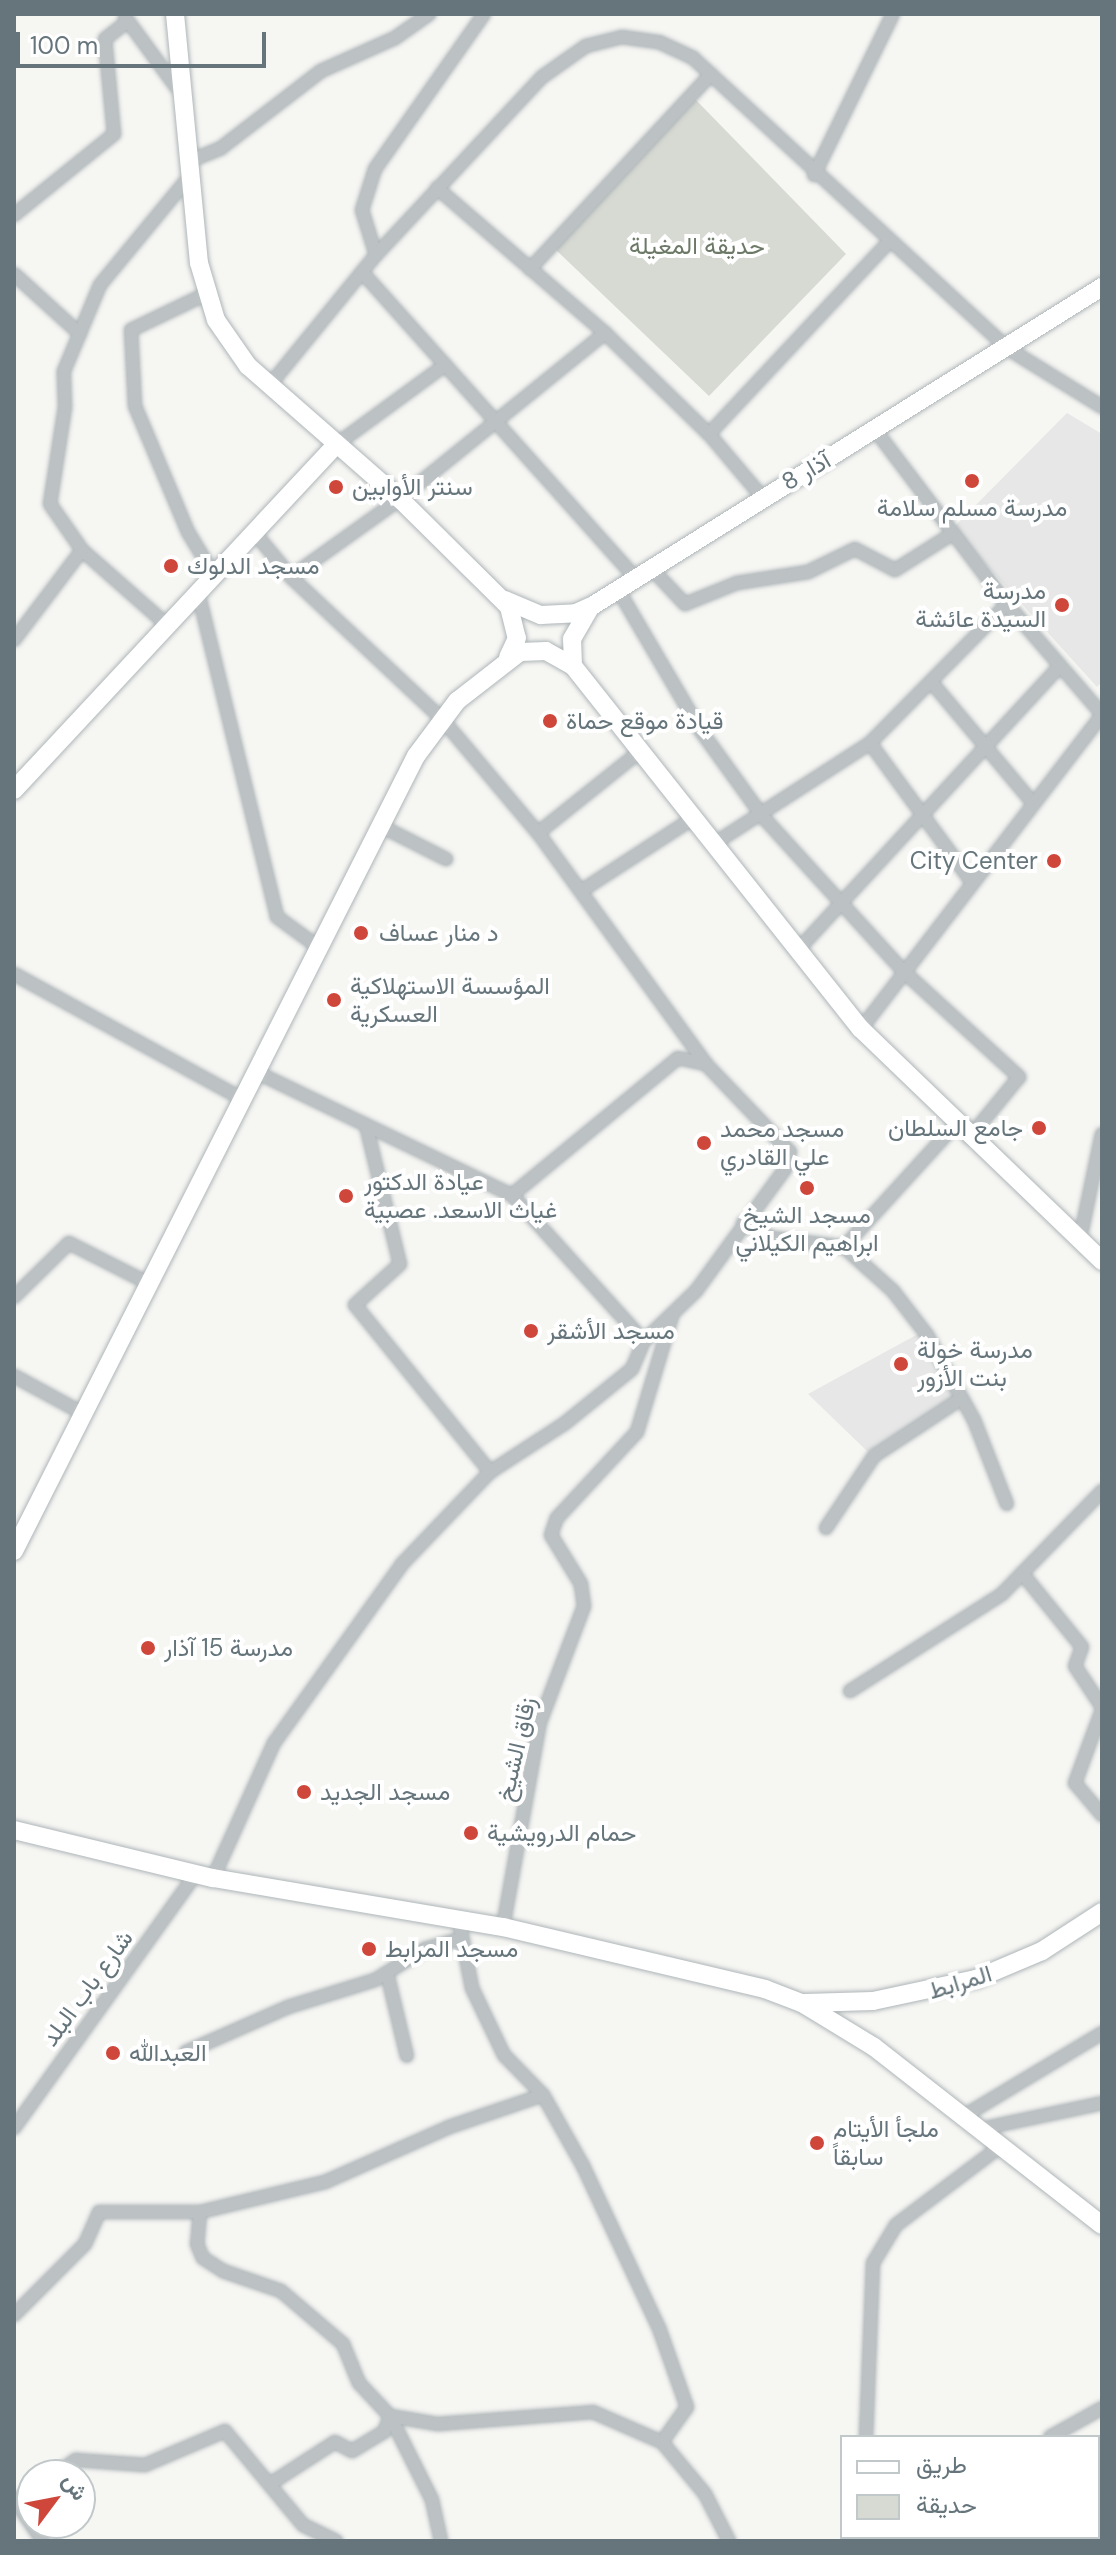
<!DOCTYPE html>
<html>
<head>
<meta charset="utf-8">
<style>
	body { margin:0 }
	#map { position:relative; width:1116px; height:2555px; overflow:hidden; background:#f6f6f3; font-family:"DM Sans",Vazirmatn,sans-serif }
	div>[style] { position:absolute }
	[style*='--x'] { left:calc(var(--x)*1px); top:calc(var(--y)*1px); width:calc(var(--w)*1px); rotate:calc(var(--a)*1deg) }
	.built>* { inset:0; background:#e7e7e7 }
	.green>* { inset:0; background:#d7dad3 }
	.roads { filter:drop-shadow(0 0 2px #aeb5b8) drop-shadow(0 0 2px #aeb5b8) }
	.street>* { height:12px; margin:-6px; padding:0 6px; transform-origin:6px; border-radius:6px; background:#bcc1c3 }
	.secondary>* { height:18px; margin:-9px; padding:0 9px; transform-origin:9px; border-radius:9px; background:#fff }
	.dots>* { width:22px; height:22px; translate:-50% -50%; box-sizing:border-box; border:4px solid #fff; border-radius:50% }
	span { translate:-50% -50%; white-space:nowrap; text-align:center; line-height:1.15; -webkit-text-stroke:8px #fff; paint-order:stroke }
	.park-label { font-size:24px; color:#6d7967 }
	.street-label { font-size:24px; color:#65757b }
	.poi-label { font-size:24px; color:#65757b }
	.left { translate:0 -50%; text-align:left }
	.right { translate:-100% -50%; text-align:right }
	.frame { position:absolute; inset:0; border:16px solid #65757b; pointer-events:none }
	.legend { position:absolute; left:840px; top:2435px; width:260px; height:104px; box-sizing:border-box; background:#fff; border:2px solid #c1c8ca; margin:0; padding:10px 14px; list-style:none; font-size:24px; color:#65757b }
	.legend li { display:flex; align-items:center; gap:16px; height:40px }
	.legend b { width:40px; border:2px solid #c1c8ca }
	.north { position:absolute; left:16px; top:2459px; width:80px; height:80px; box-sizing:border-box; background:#fff; border:2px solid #c1c8ca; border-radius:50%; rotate:58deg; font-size:22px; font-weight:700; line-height:32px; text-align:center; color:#65757b }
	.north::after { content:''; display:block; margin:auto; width:28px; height:36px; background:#cf473b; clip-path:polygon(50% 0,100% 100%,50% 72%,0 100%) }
	.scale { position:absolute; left:16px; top:32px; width:250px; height:36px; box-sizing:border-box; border:4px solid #65757b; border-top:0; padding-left:10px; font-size:24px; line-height:28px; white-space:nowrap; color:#65757b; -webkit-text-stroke:6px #fff; paint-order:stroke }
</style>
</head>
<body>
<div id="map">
	<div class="built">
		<i style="clip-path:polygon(1067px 413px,1102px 434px,1102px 682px,1097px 687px,953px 528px)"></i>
		<i style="clip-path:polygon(920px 1333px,957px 1396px,868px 1452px,808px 1394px)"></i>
	</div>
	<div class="green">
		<i style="clip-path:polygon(695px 99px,846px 254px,709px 396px,555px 249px)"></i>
	</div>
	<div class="roads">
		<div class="street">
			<i style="--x:125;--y:17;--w:97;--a:53.8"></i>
			<i style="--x:187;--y:162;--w:37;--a:-22"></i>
			<i style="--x:221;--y:148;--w:126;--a:-37.6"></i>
			<i style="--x:321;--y:71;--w:81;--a:-24"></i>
			<i style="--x:395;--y:38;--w:42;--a:-35.2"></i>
			<i style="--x:814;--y:175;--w:179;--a:-63.9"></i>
			<i style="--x:437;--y:188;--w:222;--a:40.8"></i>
			<i style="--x:605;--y:333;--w:145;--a:44.2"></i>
			<i style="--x:709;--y:434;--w:82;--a:49.9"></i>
			<i style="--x:14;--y:215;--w:129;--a:-39"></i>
			<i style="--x:114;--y:134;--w:95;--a:-95.4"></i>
			<i style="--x:105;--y:39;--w:29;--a:-38"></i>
			<i style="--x:376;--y:255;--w:47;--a:-107.3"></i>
			<i style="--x:362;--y:210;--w:43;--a:-72.4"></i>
			<i style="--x:375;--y:169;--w:189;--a:-54.9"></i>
			<i style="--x:530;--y:269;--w:266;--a:-47.1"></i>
			<i style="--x:362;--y:272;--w:409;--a:48.2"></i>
			<i style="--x:14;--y:274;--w:89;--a:42.3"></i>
			<i style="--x:206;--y:294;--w:83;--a:154.4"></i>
			<i style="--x:131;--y:330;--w:76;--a:87"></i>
			<i style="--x:135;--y:406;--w:137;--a:67.2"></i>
			<i style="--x:188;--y:532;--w:50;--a:58.8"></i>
			<i style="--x:269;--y:386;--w:169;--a:-50.8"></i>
			<i style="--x:376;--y:255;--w:243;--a:-47"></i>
			<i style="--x:542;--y:77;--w:54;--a:-35.2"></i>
			<i style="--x:586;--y:46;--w:37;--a:-14"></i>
			<i style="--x:622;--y:37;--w:37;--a:8"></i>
			<i style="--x:659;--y:42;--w:38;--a:25"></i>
			<i style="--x:693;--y:58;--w:427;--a:42.7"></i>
			<i style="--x:1007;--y:348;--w:112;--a:31.8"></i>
			<i style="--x:876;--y:431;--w:217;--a:52.9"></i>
			<i style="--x:1007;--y:604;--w:145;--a:49.2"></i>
			<i style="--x:709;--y:434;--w:262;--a:-46.9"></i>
			<i style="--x:337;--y:444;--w:134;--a:-36.2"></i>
			<i style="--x:650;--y:567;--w:51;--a:46.6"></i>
			<i style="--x:685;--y:604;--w:56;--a:-22"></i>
			<i style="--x:737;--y:583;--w:72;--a:-8.8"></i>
			<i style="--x:808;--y:572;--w:52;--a:-26.1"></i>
			<i style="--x:855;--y:549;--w:45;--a:27.7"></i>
			<i style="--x:895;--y:570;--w:67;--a:-32.3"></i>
			<i style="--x:291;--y:577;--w:134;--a:-35.6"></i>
			<i style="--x:400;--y:499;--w:264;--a:-39"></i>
			<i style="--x:617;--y:588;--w:166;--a:59.6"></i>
			<i style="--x:701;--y:731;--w:106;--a:54.2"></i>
			<i style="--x:763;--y:817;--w:207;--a:47.7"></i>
			<i style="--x:902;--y:970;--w:159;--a:42.4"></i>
			<i style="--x:1019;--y:1077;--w:79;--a:129.3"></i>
			<i style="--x:198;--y:592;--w:334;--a:76.3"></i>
			<i style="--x:277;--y:917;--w:51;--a:36.2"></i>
			<i style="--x:167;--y:625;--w:113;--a:-138.6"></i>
			<i style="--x:82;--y:550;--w:56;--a:-124.8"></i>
			<i style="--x:50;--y:504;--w:98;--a:-81.2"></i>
			<i style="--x:65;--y:407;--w:36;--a:-92"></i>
			<i style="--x:64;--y:371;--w:93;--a:-67.3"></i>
			<i style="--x:100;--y:285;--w:140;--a:-50.5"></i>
			<i style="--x:14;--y:640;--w:113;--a:-52.9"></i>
			<i style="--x:933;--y:684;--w:155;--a:50"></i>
			<i style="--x:870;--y:743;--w:171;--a:53.8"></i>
			<i style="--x:381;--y:826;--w:73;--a:26.9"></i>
			<i style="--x:538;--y:833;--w:129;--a:-38.7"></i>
			<i style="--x:712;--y:845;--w:188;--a:-32.8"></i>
			<i style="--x:870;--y:743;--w:195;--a:-45.4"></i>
			<i style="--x:581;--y:891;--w:132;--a:-33"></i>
			<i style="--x:796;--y:952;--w:388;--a:-47.3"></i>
			<i style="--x:14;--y:974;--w:262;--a:28.7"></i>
			<i style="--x:861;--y:1029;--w:396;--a:-52.5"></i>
			<i style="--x:258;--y:1073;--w:282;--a:25.7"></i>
			<i style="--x:512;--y:1195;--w:197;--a:47.9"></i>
			<i style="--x:366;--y:1125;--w:143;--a:76.3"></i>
			<i style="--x:400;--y:1264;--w:61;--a:137.7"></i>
			<i style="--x:355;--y:1305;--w:215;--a:51"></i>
			<i style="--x:512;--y:1195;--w:215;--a:-39.5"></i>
			<i style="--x:678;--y:1058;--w:29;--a:12"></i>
			<i style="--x:743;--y:1223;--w:34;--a:27"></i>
			<i style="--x:773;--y:1238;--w:72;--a:7.2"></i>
			<i style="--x:844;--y:1247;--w:66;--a:41.9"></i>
			<i style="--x:893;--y:1291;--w:56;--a:52.3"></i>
			<i style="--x:927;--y:1335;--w:97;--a:61.1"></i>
			<i style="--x:974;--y:1420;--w:90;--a:68.6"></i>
			<i style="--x:1080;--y:1239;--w:107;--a:-78.2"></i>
			<i style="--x:844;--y:1247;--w:165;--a:-47.7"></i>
			<i style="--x:14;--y:1297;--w:77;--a:-44.5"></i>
			<i style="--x:69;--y:1243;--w:89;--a:26.9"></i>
			<i style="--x:14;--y:1376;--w:80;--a:28.5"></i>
			<i style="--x:826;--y:1528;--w:87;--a:-56.3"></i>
			<i style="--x:874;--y:1456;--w:105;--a:-33.4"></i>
			<i style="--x:1022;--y:1573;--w:95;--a:51"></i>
			<i style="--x:1082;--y:1647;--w:20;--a:110"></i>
			<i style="--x:1075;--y:1666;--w:49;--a:56.6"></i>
			<i style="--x:850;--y:1691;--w:180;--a:-32.5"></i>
			<i style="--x:1002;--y:1594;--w:144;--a:-45.8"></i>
			<i style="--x:1102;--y:1710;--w:78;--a:110.3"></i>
			<i style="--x:1075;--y:1783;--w:42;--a:49.8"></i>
			<i style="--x:213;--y:1878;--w:148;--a:-65.7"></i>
			<i style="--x:274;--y:1743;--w:220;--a:-54.4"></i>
			<i style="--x:402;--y:1564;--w:127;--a:-46.3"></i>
			<i style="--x:490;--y:1472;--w:88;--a:-33"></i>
			<i style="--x:564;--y:1424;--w:87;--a:-39"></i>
			<i style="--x:632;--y:1369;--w:30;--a:-67"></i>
			<i style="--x:644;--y:1341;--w:72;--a:-43.9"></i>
			<i style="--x:696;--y:1291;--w:151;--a:-53.9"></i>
			<i style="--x:785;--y:1169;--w:18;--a:-74"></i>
			<i style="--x:790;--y:1152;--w:122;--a:-133.7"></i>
			<i style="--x:706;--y:1064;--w:286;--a:-126"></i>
			<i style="--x:538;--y:833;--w:150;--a:-130.1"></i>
			<i style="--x:441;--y:718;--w:206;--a:-136.8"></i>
			<i style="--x:291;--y:577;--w:58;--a:-129.4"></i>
			<i style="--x:459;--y:1921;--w:68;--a:79"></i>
			<i style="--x:472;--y:1988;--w:74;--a:64.5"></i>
			<i style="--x:504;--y:2055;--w:56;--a:45.7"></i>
			<i style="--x:543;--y:2095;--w:81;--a:60.6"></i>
			<i style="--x:583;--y:2166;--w:179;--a:64.9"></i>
			<i style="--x:659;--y:2328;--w:84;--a:70.5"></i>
			<i style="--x:687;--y:2407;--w:43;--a:125.5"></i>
			<i style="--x:503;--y:1927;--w:208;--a:-79.8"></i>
			<i style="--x:540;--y:1722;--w:124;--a:-69.2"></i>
			<i style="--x:584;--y:1606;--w:22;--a:-98"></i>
			<i style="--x:581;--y:1584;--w:57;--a:-121.5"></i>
			<i style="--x:551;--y:1535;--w:18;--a:-71"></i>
			<i style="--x:557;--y:1518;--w:117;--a:-47.1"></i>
			<i style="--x:637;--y:1432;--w:121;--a:-73.2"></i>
			<i style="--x:387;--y:1973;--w:85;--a:76.5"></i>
			<i style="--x:186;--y:2052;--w:111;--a:-23.8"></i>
			<i style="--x:288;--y:2007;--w:91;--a:-17.2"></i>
			<i style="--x:375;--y:1980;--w:59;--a:-31.8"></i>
			<i style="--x:425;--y:1949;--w:36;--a:-16"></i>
			<i style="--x:964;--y:2116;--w:161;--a:-31"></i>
			<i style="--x:14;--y:2128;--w:312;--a:-54.4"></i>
			<i style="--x:980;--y:2129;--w:125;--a:-12"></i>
			<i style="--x:200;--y:2212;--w:32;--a:95"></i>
			<i style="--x:197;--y:2244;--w:15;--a:67"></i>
			<i style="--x:203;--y:2258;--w:24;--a:33"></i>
			<i style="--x:223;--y:2271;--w:61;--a:19"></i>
			<i style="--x:281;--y:2291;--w:82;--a:40.5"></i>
			<i style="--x:343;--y:2344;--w:42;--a:67.7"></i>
			<i style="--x:359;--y:2383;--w:45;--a:46.8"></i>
			<i style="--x:390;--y:2416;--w:94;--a:63.4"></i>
			<i style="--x:432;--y:2500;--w:42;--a:77.6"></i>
			<i style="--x:14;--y:2315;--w:100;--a:-45"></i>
			<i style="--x:85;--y:2244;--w:35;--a:-66"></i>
			<i style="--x:99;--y:2212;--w:101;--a:0"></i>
			<i style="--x:200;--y:2212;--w:129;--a:-13.5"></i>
			<i style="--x:325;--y:2182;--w:136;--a:-23.9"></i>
			<i style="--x:449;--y:2127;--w:99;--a:-18.8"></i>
			<i style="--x:390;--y:2416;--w:49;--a:9.5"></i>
			<i style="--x:438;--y:2424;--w:155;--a:-4.4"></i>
			<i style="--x:593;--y:2412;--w:75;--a:23.5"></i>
			<i style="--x:662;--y:2442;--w:67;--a:50.4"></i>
			<i style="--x:705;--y:2494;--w:53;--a:62.9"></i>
			<i style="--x:866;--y:2437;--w:174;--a:-87.7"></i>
			<i style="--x:873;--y:2263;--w:44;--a:-58.8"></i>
			<i style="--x:896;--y:2225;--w:131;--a:-37"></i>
			<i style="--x:1050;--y:2437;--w:60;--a:-29.1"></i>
			<i style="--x:55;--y:2475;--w:26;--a:-36"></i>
			<i style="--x:76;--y:2460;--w:69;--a:4.1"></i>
			<i style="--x:145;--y:2465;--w:87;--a:-23"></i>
			<i style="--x:225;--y:2431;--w:122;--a:50.3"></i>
			<i style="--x:303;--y:2525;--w:37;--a:26"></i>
			<i style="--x:270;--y:2484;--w:77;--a:-32.9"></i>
			<i style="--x:335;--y:2442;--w:19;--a:28"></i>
			<i style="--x:352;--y:2451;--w:37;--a:-31"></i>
			<i style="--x:384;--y:2432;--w:17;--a:-69"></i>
			<i style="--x:14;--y:2499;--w:51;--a:55.4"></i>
			<i style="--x:16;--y:2502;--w:19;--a:-35"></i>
			<i style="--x:873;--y:2537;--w:4;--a:90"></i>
			<i style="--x:882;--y:2541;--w:6;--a:-39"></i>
		</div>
		<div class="secondary">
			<i style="--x:175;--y:14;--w:250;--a:84.5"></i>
			<i style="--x:199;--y:263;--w:59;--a:73.4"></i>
			<i style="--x:216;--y:320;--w:56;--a:55.2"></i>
			<i style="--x:248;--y:366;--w:202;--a:41.2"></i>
			<i style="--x:400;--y:499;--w:153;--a:44.7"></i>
			<i style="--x:509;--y:607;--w:32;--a:76"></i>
			<i style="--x:517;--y:638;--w:21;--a:115"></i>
			<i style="--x:505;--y:600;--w:39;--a:23"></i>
			<i style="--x:541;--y:615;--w:35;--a:-3"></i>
			<i style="--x:576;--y:613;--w:17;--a:-24"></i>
			<i style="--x:592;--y:606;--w:602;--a:-32.03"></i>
			<i style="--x:573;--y:666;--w:27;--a:-92"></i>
			<i style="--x:572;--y:639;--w:36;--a:-60"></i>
			<i style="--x:14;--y:790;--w:473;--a:-47"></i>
			<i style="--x:14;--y:1551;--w:891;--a:-63.18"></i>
			<i style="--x:416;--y:756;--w:69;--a:-53.3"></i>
			<i style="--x:457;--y:701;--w:80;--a:-37.9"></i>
			<i style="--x:520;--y:652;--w:26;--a:-2"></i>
			<i style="--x:546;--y:651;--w:31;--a:29"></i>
			<i style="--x:573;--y:666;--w:463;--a:51.6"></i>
			<i style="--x:861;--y:1029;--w:335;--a:43.9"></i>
			<i style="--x:14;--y:1830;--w:205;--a:13.6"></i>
			<i style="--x:213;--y:1878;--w:294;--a:9.6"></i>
			<i style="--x:503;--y:1927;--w:269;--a:13.3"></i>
			<i style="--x:765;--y:1989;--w:40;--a:21"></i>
			<i style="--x:802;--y:2003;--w:84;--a:31.4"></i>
			<i style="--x:874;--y:2047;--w:289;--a:38"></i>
			<i style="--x:805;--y:2003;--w:68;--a:-1.7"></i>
			<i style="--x:873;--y:2001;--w:105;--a:-12.1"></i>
			<i style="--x:976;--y:1979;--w:72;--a:-23"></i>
			<i style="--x:1042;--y:1951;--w:72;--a:-33"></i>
		</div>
	</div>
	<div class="dots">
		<i style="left:972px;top:481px;background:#cf473b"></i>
		<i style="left:336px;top:487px;background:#cf473b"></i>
		<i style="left:171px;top:566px;background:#cf473b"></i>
		<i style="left:1062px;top:605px;background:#cf473b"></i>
		<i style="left:550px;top:721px;background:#cf473b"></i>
		<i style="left:1054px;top:861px;background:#cf473b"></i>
		<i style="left:361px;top:933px;background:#cf473b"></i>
		<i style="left:334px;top:1000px;background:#cf473b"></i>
		<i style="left:1039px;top:1128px;background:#cf473b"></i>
		<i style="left:704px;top:1143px;background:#cf473b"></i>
		<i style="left:807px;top:1188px;background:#cf473b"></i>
		<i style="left:346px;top:1196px;background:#cf473b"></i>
		<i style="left:531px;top:1331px;background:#cf473b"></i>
		<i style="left:901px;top:1364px;background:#cf473b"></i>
		<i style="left:148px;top:1648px;background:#cf473b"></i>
		<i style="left:304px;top:1792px;background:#cf473b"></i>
		<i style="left:471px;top:1833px;background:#cf473b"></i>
		<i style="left:369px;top:1949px;background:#cf473b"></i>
		<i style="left:113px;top:2053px;background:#cf473b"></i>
		<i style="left:817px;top:2143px;background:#cf473b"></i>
	</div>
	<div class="park-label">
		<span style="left:697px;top:246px">حديقة المغيلة</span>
	</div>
	<div class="street-label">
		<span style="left:806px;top:471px;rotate:-30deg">8 آذار</span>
		<span style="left:516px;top:1749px;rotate:-77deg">زقاق الشيخ</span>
		<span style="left:960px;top:1982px;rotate:-17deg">المرابط</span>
		<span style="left:87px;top:1988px;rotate:-54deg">شارع باب البلد</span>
	</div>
	<div class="poi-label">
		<span class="left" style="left:352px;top:487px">سنتر الأوابين</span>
		<span style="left:972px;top:508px">مدرسة مسلم سلامة</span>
		<span class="left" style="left:187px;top:566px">مسجد الدلوك</span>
		<span class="right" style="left:1046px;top:605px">مدرسة<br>السيدة عائشة</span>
		<span class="left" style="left:566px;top:721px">قيادة موقع حماة</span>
		<span class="right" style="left:1038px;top:861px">City Center</span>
		<span class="left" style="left:379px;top:933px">د منار عساف</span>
		<span class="left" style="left:350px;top:1000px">المؤسسة الاستهلاكية<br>العسكرية</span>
		<span class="right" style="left:1023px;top:1128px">جامع السلطان</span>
		<span class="left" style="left:720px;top:1143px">مسجد محمد<br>علي القادري</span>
		<span class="left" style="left:364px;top:1196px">عيادة الدكتور<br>غياث الاسعد. عصبية</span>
		<span style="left:807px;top:1229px">مسجد الشيخ<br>ابراهيم الكيلاني</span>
		<span class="left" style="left:547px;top:1331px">مسجد الأشقر</span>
		<span class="left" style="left:917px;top:1364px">مدرسة خولة<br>بنت الأزور</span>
		<span class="left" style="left:164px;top:1648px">مدرسة 15 آذار</span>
		<span class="left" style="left:320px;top:1792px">مسجد الجديد</span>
		<span class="left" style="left:487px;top:1833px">حمام الدرويشية</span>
		<span class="left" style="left:385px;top:1949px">مسجد المرابط</span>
		<span class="left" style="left:129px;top:2053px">العبدالله</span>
		<span class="left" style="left:833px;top:2143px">ملجأ الأيتام<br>سابقاً</span>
	</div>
	<div class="frame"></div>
	<ul class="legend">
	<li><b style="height:10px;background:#fff"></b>طريق</li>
	<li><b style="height:22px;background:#d7dad3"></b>حديقة</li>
	</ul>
	<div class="north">ش</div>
	<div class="scale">100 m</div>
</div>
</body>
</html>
